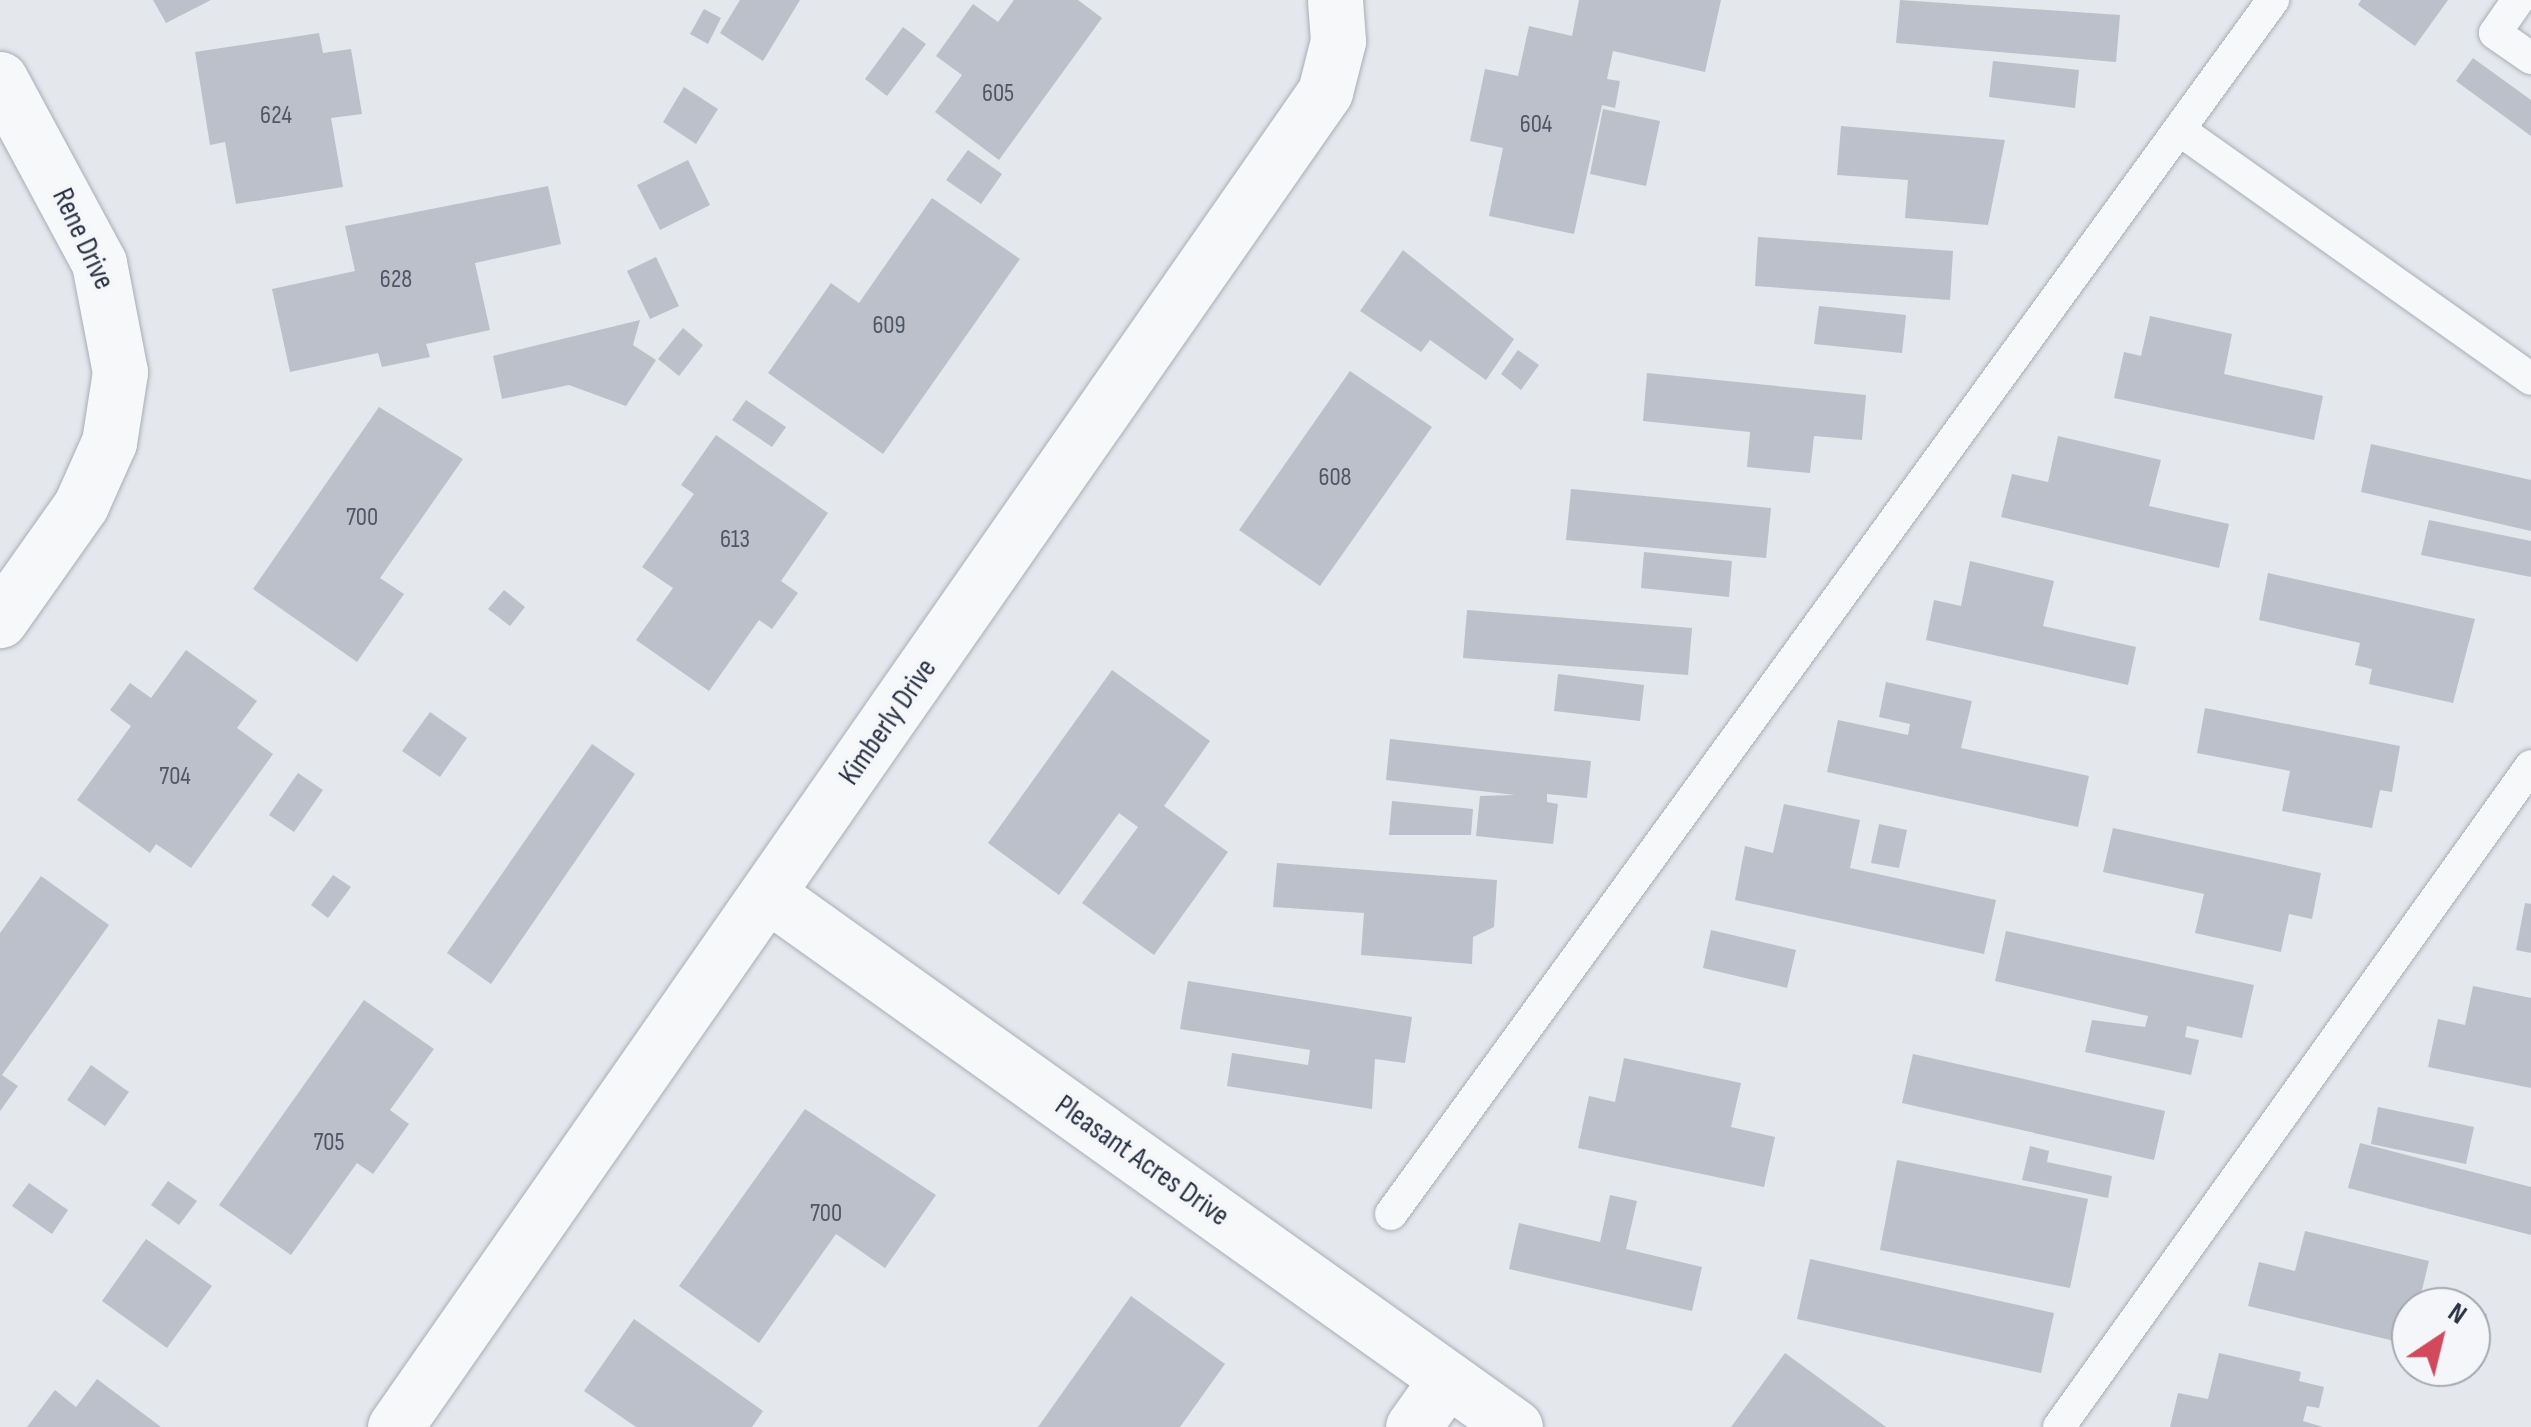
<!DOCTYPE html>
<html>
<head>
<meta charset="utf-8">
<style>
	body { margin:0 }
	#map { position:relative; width:2531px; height:1427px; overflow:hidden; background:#e4e7ec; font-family:"Sofia Sans Condensed",sans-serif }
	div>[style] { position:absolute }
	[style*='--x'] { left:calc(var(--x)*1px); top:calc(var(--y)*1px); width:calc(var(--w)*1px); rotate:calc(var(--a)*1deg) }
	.building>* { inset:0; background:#bbc0ca }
	.roads { filter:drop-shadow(0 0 2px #a9aeb7) drop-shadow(0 0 2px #a9aeb7) }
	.lane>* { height:32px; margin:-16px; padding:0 16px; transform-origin:16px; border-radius:16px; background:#f7f8fa }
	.street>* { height:55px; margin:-27.5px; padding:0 27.5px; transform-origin:27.5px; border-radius:27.5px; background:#f7f8fa }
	span { translate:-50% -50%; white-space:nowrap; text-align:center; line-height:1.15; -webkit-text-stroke:8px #f4f6f9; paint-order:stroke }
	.number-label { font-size:25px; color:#4f5766 }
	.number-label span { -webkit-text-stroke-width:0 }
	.street-label { font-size:30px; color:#2b3445 }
	.north { position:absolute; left:2391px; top:1287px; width:100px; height:100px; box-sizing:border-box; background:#f4f6f9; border:2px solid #a4a8b1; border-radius:50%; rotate:35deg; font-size:28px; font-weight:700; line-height:40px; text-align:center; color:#2b3445 }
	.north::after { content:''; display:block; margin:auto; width:35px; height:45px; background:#d1495b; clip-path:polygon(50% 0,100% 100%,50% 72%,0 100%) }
</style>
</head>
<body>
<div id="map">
	<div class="building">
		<i style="clip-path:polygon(153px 0,211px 0,166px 23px)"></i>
		<i style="clip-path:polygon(740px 0,800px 0,763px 61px,720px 33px)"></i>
		<i style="clip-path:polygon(1014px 0,1078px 0,1102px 18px,999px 160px,935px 112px,962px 75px,936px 56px,973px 4px,998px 22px)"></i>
		<i style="clip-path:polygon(1579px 0,1721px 0,1705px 72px,1613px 51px,1607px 79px,1620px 81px,1615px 108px,1602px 105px,1574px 234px,1489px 216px,1503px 148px,1470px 141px,1485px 69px,1518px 76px,1529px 26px,1572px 36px)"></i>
		<i style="clip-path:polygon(1900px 0,2120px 15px,2116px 62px,1896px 43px)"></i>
		<i style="clip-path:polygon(2361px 0,2448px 0,2415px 46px,2358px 5px)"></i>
		<i style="clip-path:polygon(704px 9px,721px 18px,708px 44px,690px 34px)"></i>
		<i style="clip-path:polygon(903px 27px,926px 44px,887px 96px,865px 79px)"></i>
		<i style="clip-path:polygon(319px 33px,323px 53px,351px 49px,362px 114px,331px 118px,343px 187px,236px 204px,225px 142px,210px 145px,195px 52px)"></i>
		<i style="clip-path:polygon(2473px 58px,2531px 100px,2531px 136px,2456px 81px)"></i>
		<i style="clip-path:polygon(1993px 61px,2079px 70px,2075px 108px,1989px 97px)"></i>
		<i style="clip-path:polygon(684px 87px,718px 109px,696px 144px,663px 122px)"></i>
		<i style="clip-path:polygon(1603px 109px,1660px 121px,1646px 186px,1590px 174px)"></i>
		<i style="clip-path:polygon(1841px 126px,2005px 140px,1988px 225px,1905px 218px,1908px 180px,1837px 175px)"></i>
		<i style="clip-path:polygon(968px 150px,1002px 174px,981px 204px,946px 180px)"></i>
		<i style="clip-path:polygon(688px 160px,710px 205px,660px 230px,637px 185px)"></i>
		<i style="clip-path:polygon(548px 186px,561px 244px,475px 263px,490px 330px,426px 344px,430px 357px,382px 367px,378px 353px,290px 372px,272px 289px,355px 271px,345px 226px)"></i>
		<i style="clip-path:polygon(932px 198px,1020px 259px,883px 454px,768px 373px,831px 283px,859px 303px)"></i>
		<i style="clip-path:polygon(1758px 237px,1953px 251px,1950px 300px,1755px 286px)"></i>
		<i style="clip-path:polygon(1403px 250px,1514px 339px,1486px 380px,1430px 340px,1421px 352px,1360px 311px)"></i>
		<i style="clip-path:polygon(656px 257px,679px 306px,650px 319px,627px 271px)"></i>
		<i style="clip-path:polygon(1819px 306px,1906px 315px,1902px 353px,1814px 344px)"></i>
		<i style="clip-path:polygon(2150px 316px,2232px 334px,2224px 374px,2323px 396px,2314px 440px,2114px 398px,2124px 352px,2141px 356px)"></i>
		<i style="clip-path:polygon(640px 320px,633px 345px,656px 360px,626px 406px,569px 385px,502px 399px,493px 356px)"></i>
		<i style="clip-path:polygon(683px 328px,703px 345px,679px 376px,658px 359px)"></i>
		<i style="clip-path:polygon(1518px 350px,1539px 365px,1521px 390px,1501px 374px)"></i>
		<i style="clip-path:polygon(1350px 371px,1432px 427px,1320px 586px,1239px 530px)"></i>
		<i style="clip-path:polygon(1647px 373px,1866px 395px,1862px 440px,1814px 436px,1810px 473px,1747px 467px,1750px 432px,1643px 421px)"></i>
		<i style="clip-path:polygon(746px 400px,786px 427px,772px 447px,732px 420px)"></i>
		<i style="clip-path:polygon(379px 407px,463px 459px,380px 578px,404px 594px,357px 662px,253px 589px)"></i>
		<i style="clip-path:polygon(716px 435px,828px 513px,781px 581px,798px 593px,772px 629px,759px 620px,709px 691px,636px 640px,673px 588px,642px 567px,694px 494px,681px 485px)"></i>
		<i style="clip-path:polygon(2058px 436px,2161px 460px,2149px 506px,2229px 524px,2219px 568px,2001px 517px,2012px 474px,2048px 482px)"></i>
		<i style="clip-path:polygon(2371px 444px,2531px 480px,2531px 531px,2361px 492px)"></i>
		<i style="clip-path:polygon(1571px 489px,1771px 508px,1766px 558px,1566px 540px)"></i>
		<i style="clip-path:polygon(2429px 520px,2531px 541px,2531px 577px,2421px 555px)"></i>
		<i style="clip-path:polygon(1644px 552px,1732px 561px,1729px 597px,1641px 588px)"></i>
		<i style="clip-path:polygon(1970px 561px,2054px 581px,2043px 626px,2136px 647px,2128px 685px,1926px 640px,1934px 600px,1961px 606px)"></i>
		<i style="clip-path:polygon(2268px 573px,2475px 619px,2453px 703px,2369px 684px,2372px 669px,2355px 665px,2360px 643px,2259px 620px)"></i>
		<i style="clip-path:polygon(504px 590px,525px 607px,510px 626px,488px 609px)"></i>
		<i style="clip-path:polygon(1467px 610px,1692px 628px,1688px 675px,1463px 658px)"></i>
		<i style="clip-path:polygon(186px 650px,257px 701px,237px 728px,273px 754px,191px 868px,156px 844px,150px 853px,77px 800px,131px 726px,110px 710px,130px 683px,151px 698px)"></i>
		<i style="clip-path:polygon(1112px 670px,1210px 741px,1164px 806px,1228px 852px,1154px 955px,1082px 903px,1138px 827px,1119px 813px,1059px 895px,988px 843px)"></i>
		<i style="clip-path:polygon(1558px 674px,1644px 685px,1640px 721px,1554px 711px)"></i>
		<i style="clip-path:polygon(1886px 682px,1972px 701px,1961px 748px,2089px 776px,2078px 827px,1827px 772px,1838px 720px,1908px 735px,1910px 724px,1879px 717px)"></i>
		<i style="clip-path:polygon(2205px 708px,2400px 746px,2392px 792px,2380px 790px,2372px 828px,2282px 811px,2290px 771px,2197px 753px)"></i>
		<i style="clip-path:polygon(430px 712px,467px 738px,440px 777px,402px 751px)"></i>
		<i style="clip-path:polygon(1390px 739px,1591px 761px,1587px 798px,1547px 794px,1547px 802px,1558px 804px,1553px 844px,1476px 836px,1480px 796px,1515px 795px,1386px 780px)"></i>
		<i style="clip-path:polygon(592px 744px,635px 774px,491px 984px,447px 953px)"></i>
		<i style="clip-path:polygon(298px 773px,323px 790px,294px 832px,269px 815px)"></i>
		<i style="clip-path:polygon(1392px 801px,1473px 809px,1471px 835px,1389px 835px)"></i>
		<i style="clip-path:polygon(1784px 804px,1860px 820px,1850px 868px,1996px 900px,1984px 954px,1735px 900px,1745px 846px,1773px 853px)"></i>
		<i style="clip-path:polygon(1879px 824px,1907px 830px,1899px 868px,1871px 863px)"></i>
		<i style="clip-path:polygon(2113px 828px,2321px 873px,2312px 919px,2289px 914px,2281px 952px,2195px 933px,2204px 894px,2103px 872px)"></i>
		<i style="clip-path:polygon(1277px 863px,1497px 880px,1494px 927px,1473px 937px,1472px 964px,1361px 955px,1364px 913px,1273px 907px)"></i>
		<i style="clip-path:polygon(333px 875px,351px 887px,328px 918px,311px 905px)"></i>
		<i style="clip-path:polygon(41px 876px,109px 925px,2px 1075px,18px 1086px,0 1111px,0 933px)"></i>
		<i style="clip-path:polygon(2525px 903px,2531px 904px,2531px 953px,2516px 950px)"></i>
		<i style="clip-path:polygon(1711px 930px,1796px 950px,1787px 988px,1703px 968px)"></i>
		<i style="clip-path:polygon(2006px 931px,2254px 985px,2242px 1038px,2187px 1026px,2185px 1037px,2199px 1040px,2191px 1075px,2085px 1052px,2092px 1020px,2145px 1027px,2148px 1016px,1995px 981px)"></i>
		<i style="clip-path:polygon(1188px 981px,1412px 1017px,1405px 1063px,1375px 1059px,1372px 1109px,1227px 1086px,1232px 1053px,1308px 1065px,1310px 1050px,1180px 1029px)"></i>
		<i style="clip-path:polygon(2473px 986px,2531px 998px,2531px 1088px,2428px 1067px,2438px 1019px,2465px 1025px)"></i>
		<i style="clip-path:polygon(364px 1000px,434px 1049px,390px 1110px,409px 1124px,373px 1174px,357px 1163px,291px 1255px,219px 1205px)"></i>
		<i style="clip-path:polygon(1913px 1054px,2165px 1111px,2154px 1160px,1902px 1103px)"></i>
		<i style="clip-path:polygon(1624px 1058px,1741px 1083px,1731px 1127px,1775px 1137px,1764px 1187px,1578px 1148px,1589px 1096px,1615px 1102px)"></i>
		<i style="clip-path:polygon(91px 1065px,129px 1092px,105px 1126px,67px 1100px)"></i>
		<i style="clip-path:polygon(2378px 1107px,2474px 1127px,2466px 1164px,2371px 1144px)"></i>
		<i style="clip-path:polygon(805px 1109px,936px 1195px,885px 1268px,836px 1234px,759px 1343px,679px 1286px)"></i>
		<i style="clip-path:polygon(2360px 1143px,2531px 1187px,2531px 1235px,2348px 1188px)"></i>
		<i style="clip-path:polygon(2030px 1146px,2049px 1151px,2047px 1162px,2112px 1176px,2108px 1198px,2022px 1180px)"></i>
		<i style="clip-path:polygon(1897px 1160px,2088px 1199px,2070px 1288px,1880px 1250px)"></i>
		<i style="clip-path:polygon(168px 1181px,197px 1201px,179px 1225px,151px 1205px)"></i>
		<i style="clip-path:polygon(29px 1183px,68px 1210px,52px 1234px,12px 1206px)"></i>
		<i style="clip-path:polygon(1610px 1195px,1637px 1201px,1626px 1249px,1702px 1267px,1692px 1311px,1509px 1269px,1519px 1223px,1600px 1242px)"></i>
		<i style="clip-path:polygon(2305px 1231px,2429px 1261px,2420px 1298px,2450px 1307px,2411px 1307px,2411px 1345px,2248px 1306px,2259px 1262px,2295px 1271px)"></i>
		<i style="clip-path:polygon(146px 1239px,212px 1286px,167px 1348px,102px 1301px)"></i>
		<i style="clip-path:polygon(1810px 1259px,2054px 1313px,2041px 1373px,1797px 1319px)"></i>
		<i style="clip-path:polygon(1131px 1296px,1225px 1364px,1180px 1427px,1038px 1427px)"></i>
		<i style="clip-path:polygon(2471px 1311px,2487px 1314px,2476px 1361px,2471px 1359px)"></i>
		<i style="clip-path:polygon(634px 1319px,763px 1411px,752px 1427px,636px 1427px,584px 1391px)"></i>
		<i style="clip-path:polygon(1785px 1353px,1886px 1427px,1731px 1427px)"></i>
		<i style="clip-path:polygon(2219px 1353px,2301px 1372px,2299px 1381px,2324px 1387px,2319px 1408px,2307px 1406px,2303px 1421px,2323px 1427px,2170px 1427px,2178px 1393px,2208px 1399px)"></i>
		<i style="clip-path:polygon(97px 1379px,161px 1427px,27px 1427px,55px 1390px,76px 1407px)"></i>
	</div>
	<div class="roads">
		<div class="lane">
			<i style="--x:2518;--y:0;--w:40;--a:124.9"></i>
			<i style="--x:2495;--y:33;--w:44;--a:34.8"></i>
			<i style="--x:2181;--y:131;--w:429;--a:35.3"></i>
			<i style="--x:1391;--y:1214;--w:1501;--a:-54"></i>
			<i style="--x:2059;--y:1427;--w:812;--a:-54.47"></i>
		</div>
		<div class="street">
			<i style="--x:0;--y:79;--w:209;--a:61.7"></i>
			<i style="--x:99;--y:263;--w:111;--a:79.1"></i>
			<i style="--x:120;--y:372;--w:71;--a:98.9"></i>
			<i style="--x:109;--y:442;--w:69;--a:114"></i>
			<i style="--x:81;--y:505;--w:141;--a:125.2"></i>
			<i style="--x:769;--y:895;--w:916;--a:35.49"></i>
			<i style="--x:395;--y:1427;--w:1627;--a:-55.14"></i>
			<i style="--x:1325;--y:92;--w:53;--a:-75.7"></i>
			<i style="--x:1338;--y:41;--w:41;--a:-94.2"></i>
			<i style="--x:1413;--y:1427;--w:59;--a:-54.7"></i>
		</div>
	</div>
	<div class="number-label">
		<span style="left:998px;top:94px">605</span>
		<span style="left:276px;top:116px">624</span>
		<span style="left:1536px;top:125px">604</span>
		<span style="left:396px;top:280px">628</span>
		<span style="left:889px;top:326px">609</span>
		<span style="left:1335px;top:478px">608</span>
		<span style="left:362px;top:518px">700</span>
		<span style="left:735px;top:540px">613</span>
		<span style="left:175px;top:777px">704</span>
		<span style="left:329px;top:1143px">705</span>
		<span style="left:826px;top:1214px">700</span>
	</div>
	<div class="street-label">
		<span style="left:83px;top:239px;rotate:65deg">Rene Drive</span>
		<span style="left:888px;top:722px;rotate:-55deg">Kimberly Drive</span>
		<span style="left:1142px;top:1161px;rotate:35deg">Pleasant Acres Drive</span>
	</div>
	<div class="north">N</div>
</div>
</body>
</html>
